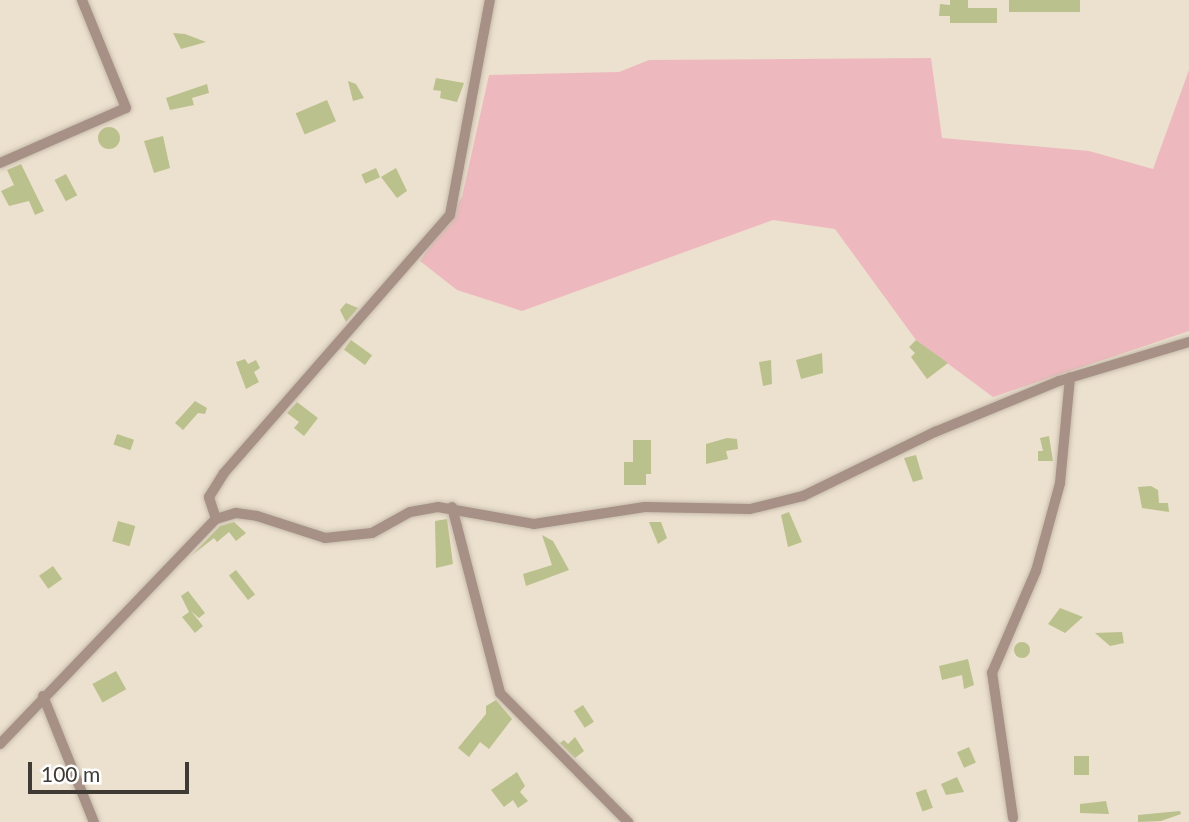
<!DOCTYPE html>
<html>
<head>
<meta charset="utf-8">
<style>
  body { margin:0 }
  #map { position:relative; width:1189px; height:822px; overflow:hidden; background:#ece0ce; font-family:Lato,sans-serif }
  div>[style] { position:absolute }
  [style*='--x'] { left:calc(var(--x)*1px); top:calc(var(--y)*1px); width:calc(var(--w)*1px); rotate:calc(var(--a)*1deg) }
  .green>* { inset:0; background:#eeb9be }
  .building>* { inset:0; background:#bbc18c; transform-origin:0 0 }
  .round { border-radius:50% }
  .roads { filter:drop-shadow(0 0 2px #c6bcac) drop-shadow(0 0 2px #c6bcac) }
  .street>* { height:10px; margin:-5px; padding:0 5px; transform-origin:5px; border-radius:5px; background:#a79085 }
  span { translate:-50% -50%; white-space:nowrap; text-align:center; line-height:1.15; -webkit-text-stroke:7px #fff; paint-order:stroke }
  .scale { position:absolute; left:28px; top:762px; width:161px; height:32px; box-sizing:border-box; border:4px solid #3f3b34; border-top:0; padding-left:9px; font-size:21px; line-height:24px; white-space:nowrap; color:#3f3b34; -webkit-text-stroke:5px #fff; paint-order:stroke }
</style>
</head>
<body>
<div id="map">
  <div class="green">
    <i style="clip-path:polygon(931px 58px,942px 138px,1089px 151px,1153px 169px,1189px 70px,1189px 331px,993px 397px,916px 340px,835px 229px,773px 220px,522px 311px,457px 290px,420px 261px,462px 197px,489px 75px,619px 72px,649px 60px)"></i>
  </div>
  <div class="building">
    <i style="clip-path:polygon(950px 0,968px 0,968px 8px,997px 8px,997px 23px,950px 23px,950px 16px,939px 16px,940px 4px,950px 5px)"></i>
    <i style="left:1009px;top:0;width:71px;height:12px"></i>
    <i style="clip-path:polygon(173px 33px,185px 34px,206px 42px,181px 49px)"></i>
    <i style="clip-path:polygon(436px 78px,464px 83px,457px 102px,440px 98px,441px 91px,433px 90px)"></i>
    <i style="clip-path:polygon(348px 81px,356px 84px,364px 98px,353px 101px)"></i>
    <i style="clip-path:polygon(207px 84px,209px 93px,192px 98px,194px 105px,170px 110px,166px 98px)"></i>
    <i style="left:327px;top:100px;width:23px;height:34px;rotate:67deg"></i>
    <i class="round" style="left:98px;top:127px;width:22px;height:22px"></i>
    <i style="clip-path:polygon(163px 136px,170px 168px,154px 173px,144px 141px)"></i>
    <i style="clip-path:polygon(21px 164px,44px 211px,35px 215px,29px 201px,9px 206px,1px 191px,14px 185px,7px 170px)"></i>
    <i style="left:376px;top:168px;width:10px;height:16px;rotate:66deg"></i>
    <i style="clip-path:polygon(396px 168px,407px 191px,397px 198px,381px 177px)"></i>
    <i style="left:66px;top:174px;width:24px;height:13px;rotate:62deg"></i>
    <i style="clip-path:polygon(346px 303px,358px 308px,346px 322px,340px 310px)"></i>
    <i style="left:351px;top:340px;width:26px;height:12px;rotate:36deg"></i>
    <i style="clip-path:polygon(916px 340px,948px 363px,927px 379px,911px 357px,915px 353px,909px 347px)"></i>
    <i style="clip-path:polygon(822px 353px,823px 373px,801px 379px,796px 360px)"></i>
    <i style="clip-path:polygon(245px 359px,248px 364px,256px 360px,260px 368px,254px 372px,259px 382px,246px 389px,236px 362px)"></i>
    <i style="clip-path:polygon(771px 360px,772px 384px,763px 386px,759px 362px)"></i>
    <i style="clip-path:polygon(195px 401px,207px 408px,205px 414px,198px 413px,183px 430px,175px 423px)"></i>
    <i style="clip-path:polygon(297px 402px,318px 418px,304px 436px,294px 428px,299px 422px,287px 413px)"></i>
    <i style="left:117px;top:434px;width:18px;height:11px;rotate:19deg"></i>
    <i style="clip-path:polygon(1049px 436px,1053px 461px,1038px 461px,1038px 451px,1043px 451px,1040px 438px)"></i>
    <i style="clip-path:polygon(727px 438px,737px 439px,738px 449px,726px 451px,728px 459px,706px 464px,706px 444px)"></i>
    <i style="clip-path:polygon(633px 440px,651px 440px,651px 474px,646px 474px,646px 485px,624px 485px,624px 462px,633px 462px)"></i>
    <i style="clip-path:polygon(916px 455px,923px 479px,913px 482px,904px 458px)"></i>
    <i style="clip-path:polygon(1151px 486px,1158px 490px,1159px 503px,1168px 503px,1169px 512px,1142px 508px,1138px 487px)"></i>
    <i style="clip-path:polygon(789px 512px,802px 542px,788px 547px,781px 515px)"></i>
    <i style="clip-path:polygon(447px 519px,453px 564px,436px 568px,435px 521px)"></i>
    <i style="left:118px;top:521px;width:18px;height:21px;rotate:16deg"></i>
    <i style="clip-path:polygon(234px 522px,246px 533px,236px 541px,229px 532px,217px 542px,214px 538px,192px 555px,220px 526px)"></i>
    <i style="clip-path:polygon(649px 522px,661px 522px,667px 538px,658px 544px)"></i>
    <i style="clip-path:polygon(542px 535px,553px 541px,569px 570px,526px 586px,523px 574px,552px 565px)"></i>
    <i style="left:53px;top:566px;width:16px;height:17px;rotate:55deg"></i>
    <i style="left:236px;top:570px;width:31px;height:9px;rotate:52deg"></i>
    <i style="clip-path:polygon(188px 591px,205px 613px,199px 618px,191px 611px,203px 626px,195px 633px,182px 617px,189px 612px,181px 596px)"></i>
    <i style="clip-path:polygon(1060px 608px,1083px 617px,1065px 633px,1048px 624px)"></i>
    <i style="clip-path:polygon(1122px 632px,1124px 643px,1110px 646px,1095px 633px)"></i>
    <i class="round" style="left:1014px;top:642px;width:16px;height:16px"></i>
    <i style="clip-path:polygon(968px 659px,974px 685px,964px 689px,962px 675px,942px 680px,939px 666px)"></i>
    <i style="left:116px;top:671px;width:21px;height:27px;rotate:61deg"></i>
    <i style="clip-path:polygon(496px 700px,512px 719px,489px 749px,480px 742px,469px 757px,458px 748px,486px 714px,486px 706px)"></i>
    <i style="left:583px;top:705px;width:20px;height:11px;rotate:57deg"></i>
    <i style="clip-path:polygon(575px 737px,584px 751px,575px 758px,560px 743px,564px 740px,568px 744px)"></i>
    <i style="left:969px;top:747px;width:17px;height:13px;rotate:66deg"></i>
    <i style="left:1074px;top:756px;width:15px;height:19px"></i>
    <i style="clip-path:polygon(517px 772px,525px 786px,520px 792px,528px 801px,518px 808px,513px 800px,504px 807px,491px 790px)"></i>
    <i style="clip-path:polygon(957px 777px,964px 792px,946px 795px,941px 784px)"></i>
    <i style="left:926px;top:789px;width:20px;height:11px;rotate:70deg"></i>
    <i style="clip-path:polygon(1106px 801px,1109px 814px,1080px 813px,1080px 804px)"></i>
    <i style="clip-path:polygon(1180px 811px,1181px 814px,1161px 821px,1138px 822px,1138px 815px)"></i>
  </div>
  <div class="roads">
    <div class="street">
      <i style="--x:0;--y:163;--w:137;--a:-23.6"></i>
      <i style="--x:126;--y:108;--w:117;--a:-112.2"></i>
      <i style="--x:452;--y:507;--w:192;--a:75.5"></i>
      <i style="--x:500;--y:693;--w:182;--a:45.2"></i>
      <i style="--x:216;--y:519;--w:23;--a:-108"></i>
      <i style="--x:209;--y:497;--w:28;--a:-58"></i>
      <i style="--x:224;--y:473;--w:343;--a:-48.8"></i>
      <i style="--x:450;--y:215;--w:219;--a:-79.5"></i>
      <i style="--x:43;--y:696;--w:136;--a:68"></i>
      <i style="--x:0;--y:744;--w:312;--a:-46.2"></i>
      <i style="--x:216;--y:519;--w:21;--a:-17"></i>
      <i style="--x:236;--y:513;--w:21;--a:8"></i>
      <i style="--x:257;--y:516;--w:71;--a:17.9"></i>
      <i style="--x:325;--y:538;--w:47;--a:-6.1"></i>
      <i style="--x:372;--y:533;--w:43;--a:-28.9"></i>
      <i style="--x:410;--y:512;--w:28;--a:-10"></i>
      <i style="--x:438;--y:507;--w:97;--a:10"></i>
      <i style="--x:534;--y:524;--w:112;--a:-8.7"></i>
      <i style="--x:645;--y:507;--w:105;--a:1.1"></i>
      <i style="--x:750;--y:509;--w:55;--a:-13.8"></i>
      <i style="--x:803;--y:496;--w:147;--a:-25.9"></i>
      <i style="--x:935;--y:432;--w:134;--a:-22.4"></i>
      <i style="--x:1059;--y:381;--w:136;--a:-16.7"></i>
      <i style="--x:1013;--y:818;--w:147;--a:-98.2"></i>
      <i style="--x:992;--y:673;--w:111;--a:-66.7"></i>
      <i style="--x:1036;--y:571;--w:91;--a:-74.7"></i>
      <i style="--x:1060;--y:483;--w:106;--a:-84.6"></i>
    </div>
  </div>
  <div class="scale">100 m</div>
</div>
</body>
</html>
